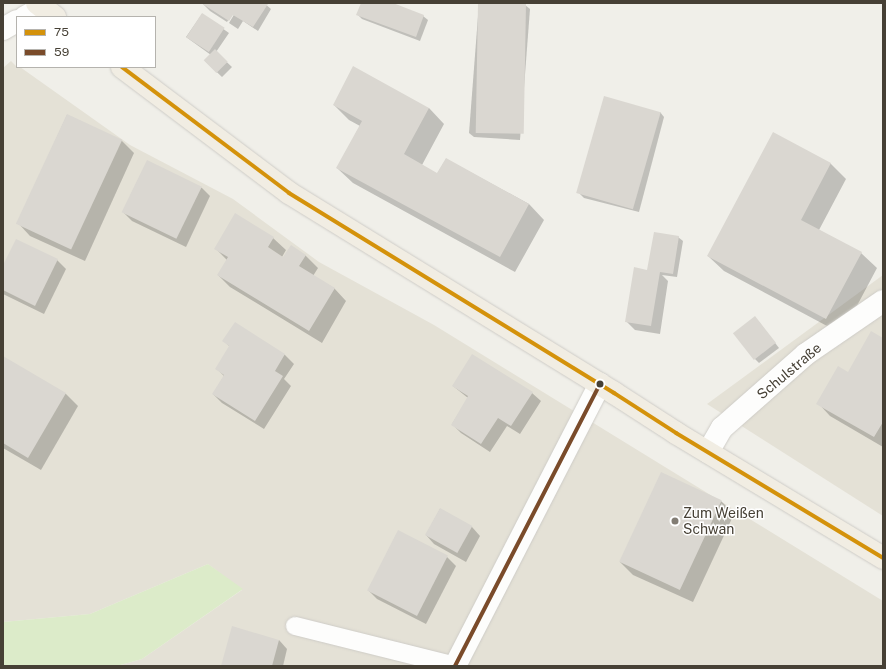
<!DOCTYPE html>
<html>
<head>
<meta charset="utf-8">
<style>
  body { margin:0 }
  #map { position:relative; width:886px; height:669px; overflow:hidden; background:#f0efe9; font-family:"Public Sans",sans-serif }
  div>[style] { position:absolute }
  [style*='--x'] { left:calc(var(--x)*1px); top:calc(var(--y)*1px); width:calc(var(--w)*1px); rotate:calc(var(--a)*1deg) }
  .residential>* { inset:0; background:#e4e1d6 }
  .green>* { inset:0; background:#dcebc9 }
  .shadow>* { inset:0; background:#0003 }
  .building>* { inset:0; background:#dad7d1; transform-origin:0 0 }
  .roads { filter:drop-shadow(0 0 1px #ceccc7) drop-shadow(0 0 1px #ceccc7) }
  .lane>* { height:18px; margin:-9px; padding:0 9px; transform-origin:9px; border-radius:9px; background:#fdfdfc }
  .street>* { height:22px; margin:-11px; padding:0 11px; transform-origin:11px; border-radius:11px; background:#fdfdfc }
  .primary>* { height:22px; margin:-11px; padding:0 11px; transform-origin:11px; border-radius:11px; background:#f1ede3 }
  .bus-1>* { height:4px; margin:-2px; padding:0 2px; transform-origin:2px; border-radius:2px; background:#d4920b }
  .bus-2>* { height:4px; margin:-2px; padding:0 2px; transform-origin:2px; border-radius:2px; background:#7a4b2a }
  .dots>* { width:11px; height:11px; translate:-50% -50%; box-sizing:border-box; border:2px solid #fff; border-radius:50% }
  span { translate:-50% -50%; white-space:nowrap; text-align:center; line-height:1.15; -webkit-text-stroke:3px #fff; paint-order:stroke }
  .street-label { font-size:14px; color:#464035 }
  .poi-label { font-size:14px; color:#464035 }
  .left { translate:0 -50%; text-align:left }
  .frame { position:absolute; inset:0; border:4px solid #464035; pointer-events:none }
  .legend { position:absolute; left:16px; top:16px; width:140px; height:52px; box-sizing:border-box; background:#fff; border:1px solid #b5b3ae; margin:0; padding:5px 7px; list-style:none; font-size:12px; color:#464035 }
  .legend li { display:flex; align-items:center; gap:8px; height:20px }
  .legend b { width:20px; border:1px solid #b5b3ae }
</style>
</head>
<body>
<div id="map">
  <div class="residential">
    <i style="clip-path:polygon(11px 61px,17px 67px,20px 67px,130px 145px,233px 199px,319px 262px,434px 325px,883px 601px,883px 666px,117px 666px,142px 659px,242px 590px,208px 564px,90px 614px,3px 622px,3px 68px)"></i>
    <i style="clip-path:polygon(883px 275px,883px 516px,707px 404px)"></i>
  </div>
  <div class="green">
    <i style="clip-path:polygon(208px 564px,243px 589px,142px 659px,117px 666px,3px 666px,3px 622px,90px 614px)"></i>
  </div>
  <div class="shadow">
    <i style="clip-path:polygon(202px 3px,239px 3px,227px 22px,210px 11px)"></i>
    <i style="clip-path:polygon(241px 3px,264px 3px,271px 9px,258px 31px,243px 21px,238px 29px,229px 23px)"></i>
    <i style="clip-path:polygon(362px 3px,390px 3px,423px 16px,428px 20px,420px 41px,362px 19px,358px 15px)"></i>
    <i style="clip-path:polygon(479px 3px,525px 5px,530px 9px,520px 140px,474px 137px,469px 133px)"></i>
    <i style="clip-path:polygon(202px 14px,229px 33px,216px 52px,232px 67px,222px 77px,205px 61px,211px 55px,186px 37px)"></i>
    <i style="clip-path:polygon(334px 105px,429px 108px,444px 124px,422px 165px,437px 174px,446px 159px,529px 204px,544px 220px,515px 272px,353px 183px,337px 168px,360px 126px,349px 120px)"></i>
    <i style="clip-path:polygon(660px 112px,664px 117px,639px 212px,584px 198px,579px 193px)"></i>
    <i style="clip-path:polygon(67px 115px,122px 141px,134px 153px,85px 261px,30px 236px,18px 223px)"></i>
    <i style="clip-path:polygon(147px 162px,202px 188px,210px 196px,186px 247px,132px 221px,123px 212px)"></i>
    <i style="clip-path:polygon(830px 163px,846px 179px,819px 230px,861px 253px,877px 268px,842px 334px,724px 271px,708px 256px)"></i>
    <i style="clip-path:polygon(678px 237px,683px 241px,677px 277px,662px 275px,668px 281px,660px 334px,635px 330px,626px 321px,648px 271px)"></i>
    <i style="clip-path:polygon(273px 238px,286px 250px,282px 257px,284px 258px,305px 255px,318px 268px,313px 276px,334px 288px,346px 301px,322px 343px,230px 287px,218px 275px,227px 260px,215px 248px)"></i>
    <i style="clip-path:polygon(57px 260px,66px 269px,44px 314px,3px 294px,3px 268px)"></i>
    <i style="clip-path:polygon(759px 322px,779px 348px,759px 363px,755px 359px)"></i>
    <i style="clip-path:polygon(235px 324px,285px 355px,294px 364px,284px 379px,291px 386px,264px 429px,222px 403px,213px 394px,224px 376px,217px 369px,230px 347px,224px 341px)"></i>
    <i style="clip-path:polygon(883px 339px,883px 447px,830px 416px,818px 403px)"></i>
    <i style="clip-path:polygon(3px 357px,66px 394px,78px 406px,41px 470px,3px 448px)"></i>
    <i style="clip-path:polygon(453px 386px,532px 393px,541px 401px,520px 434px,507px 426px,490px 452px,461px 433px,452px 424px,468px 398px)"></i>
    <i style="clip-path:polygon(721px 501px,734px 514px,693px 602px,633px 575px,620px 562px)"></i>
    <i style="clip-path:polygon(440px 509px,472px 527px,480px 536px,466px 562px,434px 544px,426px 535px)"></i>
    <i style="clip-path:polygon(447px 557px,456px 566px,426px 624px,377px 599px,368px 590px)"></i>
    <i style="clip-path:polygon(279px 640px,287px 649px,283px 666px,222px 666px)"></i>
  </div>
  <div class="building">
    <i style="clip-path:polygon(201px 3px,266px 3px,268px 4px,253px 27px,233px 15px,229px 21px)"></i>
    <i style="clip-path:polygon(361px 3px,393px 3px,424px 15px,416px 37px,356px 15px)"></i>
    <i style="left:478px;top:3px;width:48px;height:130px;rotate:1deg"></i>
    <i style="left:202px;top:13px;width:27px;height:29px;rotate:33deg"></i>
    <i style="left:215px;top:49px;width:18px;height:16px;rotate:45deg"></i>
    <i style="clip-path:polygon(353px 66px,429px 108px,404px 154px,437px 173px,446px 158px,529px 204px,500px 257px,336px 168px,362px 121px,333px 105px)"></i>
    <i style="left:604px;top:96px;width:59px;height:101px;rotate:16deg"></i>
    <i style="left:67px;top:114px;width:61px;height:121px;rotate:25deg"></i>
    <i style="clip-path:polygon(773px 132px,831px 163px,801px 220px,862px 252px,826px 319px,707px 256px)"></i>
    <i style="left:147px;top:160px;width:61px;height:58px;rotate:26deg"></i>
    <i style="clip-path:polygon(235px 213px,274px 237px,268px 247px,283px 257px,291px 245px,306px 255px,299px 266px,335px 288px,309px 331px,217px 275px,228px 257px,214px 249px)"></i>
    <i style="clip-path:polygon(654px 232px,679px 236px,673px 274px,660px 272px,651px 326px,625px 322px,634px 267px,647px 270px)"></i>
    <i style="clip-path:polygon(16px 239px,58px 259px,35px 306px,3px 290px,3px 265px)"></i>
    <i style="left:755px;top:316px;width:34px;height:28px;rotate:52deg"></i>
    <i style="clip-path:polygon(235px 322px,285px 354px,275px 371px,283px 376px,255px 421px,212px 394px,224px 375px,215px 369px,229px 346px,222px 341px)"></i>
    <i style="clip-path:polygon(871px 331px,883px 338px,883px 422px,874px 437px,816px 404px,838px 366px,848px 372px)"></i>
    <i style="clip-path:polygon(472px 354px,533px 392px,511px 426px,498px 418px,481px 444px,451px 425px,468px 396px,452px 386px)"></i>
    <i style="clip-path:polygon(3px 356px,66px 393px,28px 458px,3px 443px)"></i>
    <i style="left:661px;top:472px;width:67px;height:99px;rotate:25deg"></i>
    <i style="left:440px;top:508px;width:37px;height:31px;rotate:29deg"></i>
    <i style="left:398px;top:530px;width:56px;height:68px;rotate:27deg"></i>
    <i style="clip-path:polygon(232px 626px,279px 640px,272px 666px,221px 666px)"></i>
  </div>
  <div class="roads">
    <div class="lane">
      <i style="--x:295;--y:626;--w:165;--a:14"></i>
    </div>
    <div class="street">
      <i style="--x:25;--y:17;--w:21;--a:-29"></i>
      <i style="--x:3;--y:29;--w:16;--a:-30"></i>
      <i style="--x:708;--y:452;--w:28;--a:-60"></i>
      <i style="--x:722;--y:428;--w:112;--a:-41.4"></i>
      <i style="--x:806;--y:354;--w:93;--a:-34.5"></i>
      <i style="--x:455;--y:666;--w:317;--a:-62.8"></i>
    </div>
    <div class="primary">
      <i style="--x:37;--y:3;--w:23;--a:38"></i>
      <i style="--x:122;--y:67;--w:209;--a:37"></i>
      <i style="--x:289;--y:193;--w:382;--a:31.6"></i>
      <i style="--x:614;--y:393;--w:74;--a:32.8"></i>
      <i style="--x:676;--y:433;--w:242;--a:31.1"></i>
    </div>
  </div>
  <div class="bus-1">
    <i style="--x:122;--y:67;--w:209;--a:37"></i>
    <i style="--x:289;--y:193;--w:382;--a:31.6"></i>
    <i style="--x:614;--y:393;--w:74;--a:32.8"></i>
    <i style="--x:676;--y:433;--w:242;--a:31.1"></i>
  </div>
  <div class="bus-2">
    <i style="--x:455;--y:666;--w:317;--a:-62.8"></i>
  </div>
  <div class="dots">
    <i style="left:600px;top:384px;background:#464035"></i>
    <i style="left:675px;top:521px;background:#827d74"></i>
  </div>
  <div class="street-label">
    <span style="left:789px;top:371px;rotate:-40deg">Schulstraße</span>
  </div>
  <div class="poi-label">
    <span class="left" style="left:683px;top:521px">Zum Weißen<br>Schwan</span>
  </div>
  <div class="frame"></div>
  <ul class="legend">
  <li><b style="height:5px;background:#d4920b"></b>75</li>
  <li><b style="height:5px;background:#7a4b2a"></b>59</li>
  </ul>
</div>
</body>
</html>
